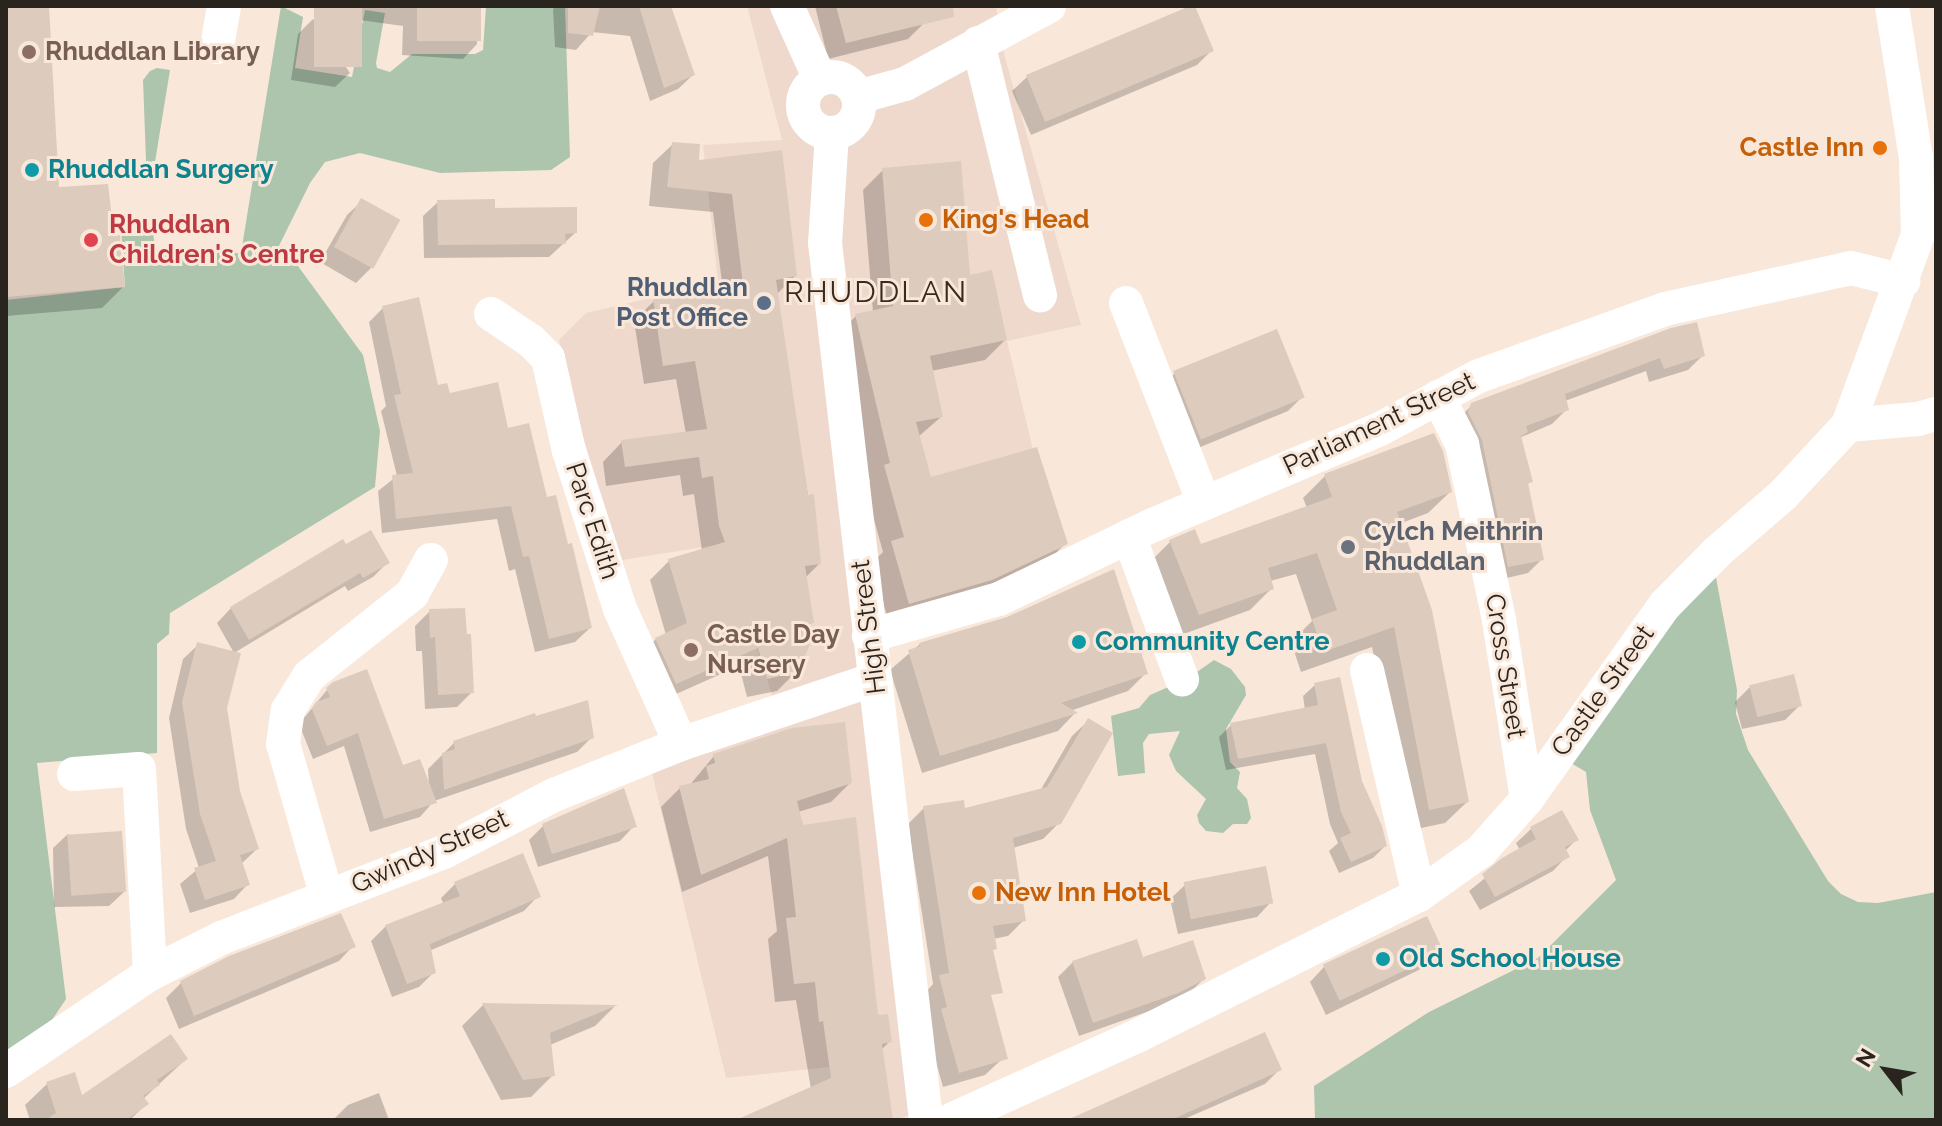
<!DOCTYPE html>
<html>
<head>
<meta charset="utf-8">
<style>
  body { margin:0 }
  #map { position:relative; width:1942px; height:1126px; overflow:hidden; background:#f9e8da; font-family:Raleway,sans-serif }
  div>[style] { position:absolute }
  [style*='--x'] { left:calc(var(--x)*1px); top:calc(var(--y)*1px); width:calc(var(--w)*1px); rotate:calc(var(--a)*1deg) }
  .commercial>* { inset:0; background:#efd9cc }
  .green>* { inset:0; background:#adc5ad }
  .shadow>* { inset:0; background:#0003 }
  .building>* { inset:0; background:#ddccbe; transform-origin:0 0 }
  .minor>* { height:34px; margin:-17px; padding:0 17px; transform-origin:17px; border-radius:17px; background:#fff }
  .minor>.ring { margin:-17px; padding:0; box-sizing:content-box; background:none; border:34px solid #fff; border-radius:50% }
  .dots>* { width:22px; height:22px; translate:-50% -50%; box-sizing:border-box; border:4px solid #f9e8da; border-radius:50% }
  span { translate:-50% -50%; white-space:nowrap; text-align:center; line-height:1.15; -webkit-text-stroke:6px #f9e8da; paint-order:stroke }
  .education-label { font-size:26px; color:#785e54; font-weight:700 }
  .left { translate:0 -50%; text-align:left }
  .food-label { font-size:26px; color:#c56008; font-weight:700 }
  .right { translate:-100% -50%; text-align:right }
  .culture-label { font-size:26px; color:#0d838f; font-weight:700 }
  .health-label { font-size:26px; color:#be3a42; font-weight:700 }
  .service-label { font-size:26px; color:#4e5e75; font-weight:700 }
  .street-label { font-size:26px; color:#2a241f }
  .worship-label { font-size:26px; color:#5b616d; font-weight:700 }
  .quarter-label { font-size:30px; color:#372a1f; letter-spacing:2px }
  .frame { position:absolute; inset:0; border:8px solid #2a241f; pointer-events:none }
  .north { position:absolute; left:1846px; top:1030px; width:80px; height:80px; -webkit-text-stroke:6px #f9e8da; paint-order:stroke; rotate:301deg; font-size:22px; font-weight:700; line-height:32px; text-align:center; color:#2a241f }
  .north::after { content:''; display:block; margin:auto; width:28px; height:36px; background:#2a241f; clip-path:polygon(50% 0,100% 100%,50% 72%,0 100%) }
</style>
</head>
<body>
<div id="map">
  <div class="commercial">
    <i style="clip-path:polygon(747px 6px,996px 6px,1004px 54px,1081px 325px,1007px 341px,1060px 563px,869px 637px,911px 1115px,894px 1120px,840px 1120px,829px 1067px,726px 1078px,650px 765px,782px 726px,723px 544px,622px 560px,582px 434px,559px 340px,586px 313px,718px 282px,703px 145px,782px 140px)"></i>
  </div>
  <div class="green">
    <i style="clip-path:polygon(281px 6px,303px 17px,295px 68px,352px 77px,365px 10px,385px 13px,376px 63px,377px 68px,390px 72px,412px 54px,475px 54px,483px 50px,486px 6px,565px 6px,570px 157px,551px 170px,440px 173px,360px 153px,325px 162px,310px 183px,272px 260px,298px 266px,363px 355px,380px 431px,375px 487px,170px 613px,169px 634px,157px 644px,157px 753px,37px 763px,66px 999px,52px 1020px,6px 1056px,6px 300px,125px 287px,121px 228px,152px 220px,155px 250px,241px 253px)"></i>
    <i style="clip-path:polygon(157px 68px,170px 70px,155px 162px,146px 161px,143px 80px,150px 71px)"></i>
    <i style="clip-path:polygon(1714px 567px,1737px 690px,1736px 714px,1748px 750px,1828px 881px,1841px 894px,1858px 902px,1878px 903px,1936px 892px,1936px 1120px,1315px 1120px,1314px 1086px,1429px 1012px,1538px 958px,1616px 880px,1590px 810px,1586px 772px,1566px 760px)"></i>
    <i style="clip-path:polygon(1214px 660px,1231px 669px,1245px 687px,1246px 695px,1226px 729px,1230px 762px,1240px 772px,1237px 788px,1247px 799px,1251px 818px,1247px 824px,1233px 824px,1223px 833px,1206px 831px,1199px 823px,1197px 815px,1206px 799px,1176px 771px,1169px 755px,1180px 731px,1149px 734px,1143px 743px,1145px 773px,1118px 776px,1111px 716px,1139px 708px,1150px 695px,1187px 679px)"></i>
  </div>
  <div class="shadow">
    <i style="clip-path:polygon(6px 6px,47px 6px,57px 189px,113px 237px,123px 287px,102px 308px,6px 316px)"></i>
    <i style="clip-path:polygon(340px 6px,479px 6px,477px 44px,463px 59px,402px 55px,403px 26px,338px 17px)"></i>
    <i style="clip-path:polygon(556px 6px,668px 6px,693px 75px,678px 89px,650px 101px,630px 36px,592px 32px,576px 50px,555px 47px,553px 9px)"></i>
    <i style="clip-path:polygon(815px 6px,921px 6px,926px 21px,908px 39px,828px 59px)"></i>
    <i style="clip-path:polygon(1193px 7px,1212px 50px,1197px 65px,1031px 135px,1012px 91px,1027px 77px)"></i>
    <i style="clip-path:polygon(313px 19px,350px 73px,335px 87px,291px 80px,298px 34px)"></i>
    <i style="clip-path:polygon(673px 144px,696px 163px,780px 152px,795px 276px,776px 295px,819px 564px,805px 578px,812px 622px,808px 626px,797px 671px,777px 691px,747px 697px,739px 666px,656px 703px,637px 659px,656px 639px,666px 635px,650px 580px,669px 561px,702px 551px,694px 494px,683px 496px,680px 475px,606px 486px,603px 462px,622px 442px,686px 434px,676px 379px,644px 384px,634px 321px,654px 301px,723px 290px,713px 212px,649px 206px,653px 163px)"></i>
    <i style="clip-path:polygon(883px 170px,968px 278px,1005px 340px,985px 360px,931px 371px,941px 417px,918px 437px,930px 479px,1066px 543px,1046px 563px,889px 623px,872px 563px,883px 552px,865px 487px,870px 482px,836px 336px,856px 316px,873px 312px,863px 190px)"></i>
    <i style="clip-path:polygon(362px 201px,371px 268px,356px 283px,320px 262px,347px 215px)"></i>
    <i style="clip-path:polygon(438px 202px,493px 210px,575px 233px,549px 257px,424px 258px,423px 216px)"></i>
    <i style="clip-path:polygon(383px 308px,437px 387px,507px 431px,546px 500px,590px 628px,575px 642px,535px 652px,515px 569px,509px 571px,497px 519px,382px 533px,378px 491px,397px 476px,381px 411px,386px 406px,369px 322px)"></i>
    <i style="clip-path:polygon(1671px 330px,1703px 355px,1688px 370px,1649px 382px,1646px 371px,1565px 401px,1567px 409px,1552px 424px,1519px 438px,1531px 481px,1527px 485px,1542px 559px,1528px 573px,1494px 581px,1457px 420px,1472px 405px)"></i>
    <i style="clip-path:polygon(1175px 373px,1302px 397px,1288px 411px,1186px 453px,1161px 388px)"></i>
    <i style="clip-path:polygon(1325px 476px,1450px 492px,1428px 513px,1399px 524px,1467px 802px,1445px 823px,1407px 831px,1372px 647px,1301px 672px,1291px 642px,1312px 621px,1296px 574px,1270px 581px,1272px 588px,1250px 610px,1178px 636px,1149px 563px,1170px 542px,1200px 547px,1307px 508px,1303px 498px)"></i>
    <i style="clip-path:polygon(345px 547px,387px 563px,373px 577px,348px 591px,345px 586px,234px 653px,217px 623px,231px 608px)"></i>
    <i style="clip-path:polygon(430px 611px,472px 692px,457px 707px,425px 709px,422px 651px,416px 651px,415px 626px)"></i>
    <i style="clip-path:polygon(920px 644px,1146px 673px,1128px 691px,1070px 711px,1075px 713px,1058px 731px,922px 773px,890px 670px)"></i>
    <i style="clip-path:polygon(198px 645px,225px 708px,238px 792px,257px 849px,241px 864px,248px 884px,234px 899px,190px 913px,180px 884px,199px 868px,186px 829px,169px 718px,183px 659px)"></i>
    <i style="clip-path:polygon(1315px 685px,1360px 781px,1385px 846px,1373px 858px,1339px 873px,1329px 851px,1338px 843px,1330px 824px,1315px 754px,1226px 770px,1219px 737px,1231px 725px,1305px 710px,1303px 696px)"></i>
    <i style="clip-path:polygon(1750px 687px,1800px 705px,1785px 720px,1742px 729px,1735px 702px)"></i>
    <i style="clip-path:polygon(327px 690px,401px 767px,429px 786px,428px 769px,454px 743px,592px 737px,577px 752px,434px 801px,420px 817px,370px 832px,344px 746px,313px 759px,299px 724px)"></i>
    <i style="clip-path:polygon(1088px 721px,1059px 823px,1043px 839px,1013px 848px,1024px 920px,1008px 936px,993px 939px,991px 952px,993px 993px,989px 997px,1001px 1060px,985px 1075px,943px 1087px,926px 1026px,925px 993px,933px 984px,908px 824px,924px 808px,963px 811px,1040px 791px,1072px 736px)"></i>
    <i style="clip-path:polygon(714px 756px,850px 783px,831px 802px,798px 812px,877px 1017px,890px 1041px,881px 1050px,891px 1120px,740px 1120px,811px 1089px,796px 1000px,775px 1002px,768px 939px,777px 931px,768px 856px,682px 892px,661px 807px,680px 788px,689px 786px)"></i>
    <i style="clip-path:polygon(1561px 813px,1576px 840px,1565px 851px,1567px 856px,1553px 871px,1480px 910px,1469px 891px,1520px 850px,1516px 843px,1531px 829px)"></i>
    <i style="clip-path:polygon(544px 825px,634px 826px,620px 841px,538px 867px,529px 840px)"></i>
    <i style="clip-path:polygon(68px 834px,124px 892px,109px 906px,54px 907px,53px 848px)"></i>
    <i style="clip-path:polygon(455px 884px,538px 896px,524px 911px,429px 951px,434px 972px,419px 987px,392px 997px,371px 941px,386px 926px,443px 903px,441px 898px)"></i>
    <i style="clip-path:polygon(1185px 885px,1271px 902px,1257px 917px,1178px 934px,1170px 899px)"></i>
    <i style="clip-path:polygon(353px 946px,339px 961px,179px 1029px,166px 998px,181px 983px,230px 958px)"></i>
    <i style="clip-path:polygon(1441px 951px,1427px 966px,1326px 1015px,1310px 982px,1324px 967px)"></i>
    <i style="clip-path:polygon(1142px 960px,1204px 979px,1189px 993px,1161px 1007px,1079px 1036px,1058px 977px,1073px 962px)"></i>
    <i style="clip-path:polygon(483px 1005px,614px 1007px,595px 1026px,550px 1045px,553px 1075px,531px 1097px,501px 1100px,462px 1026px)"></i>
    <i style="clip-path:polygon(186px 1059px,143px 1099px,146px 1104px,130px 1120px,30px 1120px,25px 1105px,47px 1084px,81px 1098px)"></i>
    <i style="clip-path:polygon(1280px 1069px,1265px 1084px,1182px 1120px,1068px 1120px)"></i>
    <i style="clip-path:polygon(379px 1093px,389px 1120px,333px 1120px,348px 1105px)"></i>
  </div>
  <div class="building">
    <i style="clip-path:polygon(6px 6px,49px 6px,59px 187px,108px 184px,114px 235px,120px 235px,125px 287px,6px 297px)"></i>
    <i style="left:314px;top:6px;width:48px;height:61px"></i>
    <i style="left:417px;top:6px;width:64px;height:35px"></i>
    <i style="clip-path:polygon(568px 6px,600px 6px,593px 36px,568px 33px)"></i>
    <i style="clip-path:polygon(639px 6px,671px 6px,695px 75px,664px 88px)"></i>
    <i style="clip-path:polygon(836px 6px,953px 6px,954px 17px,846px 43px)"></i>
    <i style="clip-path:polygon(1190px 6px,1195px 6px,1214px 51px,1045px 122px,1026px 75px)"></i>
    <i style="clip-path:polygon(672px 142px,700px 144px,699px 160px,782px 150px,797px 276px,776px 280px,808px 495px,814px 494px,821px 564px,805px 566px,814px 623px,809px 624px,812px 640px,798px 672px,767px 679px,758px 648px,676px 684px,655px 638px,687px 623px,668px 559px,725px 542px,719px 526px,713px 476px,702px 478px,699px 457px,625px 467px,621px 440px,707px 429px,695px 361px,663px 366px,653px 299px,743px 285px,732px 194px,667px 187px)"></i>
    <i style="clip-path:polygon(961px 161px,970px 275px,992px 270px,1007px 340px,930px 356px,943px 417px,916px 422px,931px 477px,1037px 447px,1068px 544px,992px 580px,909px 604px,891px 541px,904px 537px,884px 465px,890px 463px,855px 314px,893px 306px,882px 168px)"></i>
    <i style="left:361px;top:198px;width:45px;height:56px;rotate:29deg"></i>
    <i style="clip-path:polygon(495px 199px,495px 208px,577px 207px,577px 233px,565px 234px,566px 244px,438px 245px,437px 200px)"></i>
    <i style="clip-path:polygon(419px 297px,438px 385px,447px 383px,450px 393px,498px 382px,508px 428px,529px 423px,547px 497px,556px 495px,568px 544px,572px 543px,592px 628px,549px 639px,529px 556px,523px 557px,511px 506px,396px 519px,392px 475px,413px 473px,394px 395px,401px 394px,382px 306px)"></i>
    <i style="clip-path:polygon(1697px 322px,1705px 356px,1664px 369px,1660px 358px,1565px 394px,1569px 410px,1526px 426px,1528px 432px,1521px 436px,1533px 482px,1528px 483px,1544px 560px,1508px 567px,1482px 440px,1468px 412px,1471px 403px,1671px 328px)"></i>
    <i style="left:1277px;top:329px;width:74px;height:112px;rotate:68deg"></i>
    <i style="clip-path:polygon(1434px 433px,1443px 451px,1452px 492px,1397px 512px,1432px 610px,1469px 802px,1429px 810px,1394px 627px,1323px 652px,1312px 619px,1337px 610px,1317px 553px,1268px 568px,1274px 589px,1199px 615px,1169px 540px,1195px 529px,1201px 544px,1332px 497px,1324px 474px)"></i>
    <i style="clip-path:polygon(371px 530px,390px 563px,363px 578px,360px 573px,249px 640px,230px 607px,343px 539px,346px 544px)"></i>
    <i style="clip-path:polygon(1114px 569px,1148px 674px,1061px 703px,1078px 713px,940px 756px,908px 650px,920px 646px,919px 643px,1007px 617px)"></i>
    <i style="clip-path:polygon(465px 608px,467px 634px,471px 634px,474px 693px,438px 695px,435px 637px,430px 638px,429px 609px)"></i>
    <i style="clip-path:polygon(197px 642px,241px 653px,227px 708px,240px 791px,259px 849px,240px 855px,250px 885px,205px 900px,194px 868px,216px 861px,200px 814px,182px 702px)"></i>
    <i style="clip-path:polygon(367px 669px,403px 765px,420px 759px,437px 803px,384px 819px,358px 733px,327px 746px,312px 709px,316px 702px,330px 697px,326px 688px,333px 682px)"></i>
    <i style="left:1794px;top:674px;width:33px;height:46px;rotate:76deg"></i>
    <i style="clip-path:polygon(1340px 677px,1362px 781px,1382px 826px,1387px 846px,1351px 862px,1340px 838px,1351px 833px,1341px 812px,1326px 743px,1238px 759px,1230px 723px,1318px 705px,1314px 683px)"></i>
    <i style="clip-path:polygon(588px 700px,594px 738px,444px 790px,442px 753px,455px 749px,453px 741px,535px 713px,536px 716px)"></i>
    <i style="clip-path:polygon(1088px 718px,1113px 733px,1061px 824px,1013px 838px,1026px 921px,993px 926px,997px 949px,993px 950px,1003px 993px,991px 995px,1008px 1059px,959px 1073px,941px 1009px,947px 1007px,939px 975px,949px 973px,923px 806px,964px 800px,965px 808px,1047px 787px)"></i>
    <i style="clip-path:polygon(845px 722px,852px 783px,797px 801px,803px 825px,856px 817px,878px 1015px,888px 1014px,892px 1042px,882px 1044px,893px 1120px,736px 1120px,831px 1078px,823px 1021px,819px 1022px,815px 982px,794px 984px,786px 918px,796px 917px,787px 838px,701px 875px,679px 786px,709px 779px,706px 766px,715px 763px,713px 754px,792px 728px)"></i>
    <i style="clip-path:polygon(624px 788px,637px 827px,552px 854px,542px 824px)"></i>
    <i style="clip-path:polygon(1562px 810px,1579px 840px,1565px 847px,1570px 857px,1495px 897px,1482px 874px,1502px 858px,1536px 839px,1530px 827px)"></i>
    <i style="left:122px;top:831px;width:61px;height:55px;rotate:86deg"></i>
    <i style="clip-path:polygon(523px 853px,541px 897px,430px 944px,436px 973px,407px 984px,385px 925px,460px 896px,454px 882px)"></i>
    <i style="left:1266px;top:866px;width:38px;height:84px;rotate:79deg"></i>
    <i style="clip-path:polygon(341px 913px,356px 947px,194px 1016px,180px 981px,229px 956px)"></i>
    <i style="left:1427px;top:916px;width:40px;height:115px;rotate:65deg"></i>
    <i style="clip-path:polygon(1137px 939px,1143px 957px,1193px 940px,1206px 979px,1178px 993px,1093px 1023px,1072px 961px)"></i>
    <i style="clip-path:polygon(482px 1003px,618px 1005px,550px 1033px,555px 1076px,523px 1080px)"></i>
    <i style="clip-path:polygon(1265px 1032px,1282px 1070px,1171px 1120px,1067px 1120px)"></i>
    <i style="clip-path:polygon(171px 1034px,188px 1059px,157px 1080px,160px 1085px,143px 1096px,149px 1104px,126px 1120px,46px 1120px,56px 1113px,46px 1082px,75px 1072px,82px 1095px)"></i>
  </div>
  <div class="minor">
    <i style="--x:787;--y:6;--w:80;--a:65.7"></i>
    <i style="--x:978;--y:43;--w:260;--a:76.2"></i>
    <i style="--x:217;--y:47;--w:42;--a:-80.3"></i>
    <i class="ring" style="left:803px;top:77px;width:22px;height:22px"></i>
    <i style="--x:858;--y:97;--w:49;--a:-15.5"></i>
    <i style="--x:905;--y:84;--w:164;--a:-28.4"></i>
    <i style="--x:832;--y:133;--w:110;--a:93.6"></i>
    <i style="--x:825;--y:243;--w:883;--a:83.43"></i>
    <i style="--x:1126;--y:303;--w:215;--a:68.7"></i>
    <i style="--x:491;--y:314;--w:48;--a:34"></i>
    <i style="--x:531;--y:341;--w:24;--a:45"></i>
    <i style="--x:548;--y:358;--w:95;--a:77.3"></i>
    <i style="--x:569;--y:451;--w:166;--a:72.1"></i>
    <i style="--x:620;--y:609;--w:148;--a:65.7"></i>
    <i style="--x:1438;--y:397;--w:53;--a:62.9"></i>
    <i style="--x:1462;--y:444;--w:180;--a:78.1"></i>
    <i style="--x:1499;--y:620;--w:181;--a:81.1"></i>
    <i style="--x:1848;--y:425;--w:70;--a:-4.9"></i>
    <i style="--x:1918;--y:419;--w:19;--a:-16"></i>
    <i style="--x:1129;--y:536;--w:153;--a:69.7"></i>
    <i style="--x:869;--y:636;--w:135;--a:-15.9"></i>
    <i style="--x:999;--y:599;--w:171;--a:-25.7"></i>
    <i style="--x:1153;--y:525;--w:246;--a:-22.9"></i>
    <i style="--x:1380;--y:429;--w:112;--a:-28.2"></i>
    <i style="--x:1479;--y:376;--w:198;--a:-19.8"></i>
    <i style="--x:1665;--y:309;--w:190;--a:-12.4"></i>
    <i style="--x:1851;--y:268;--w:54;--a:14"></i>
    <i style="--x:1367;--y:670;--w:231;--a:77"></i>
    <i style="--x:74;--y:774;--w:65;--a:-4.4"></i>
    <i style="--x:139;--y:769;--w:205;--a:86.9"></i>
    <i style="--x:327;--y:897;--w:159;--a:-106"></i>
    <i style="--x:283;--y:744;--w:34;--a:-82"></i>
    <i style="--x:288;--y:710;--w:40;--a:-58"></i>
    <i style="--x:309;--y:676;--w:132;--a:-38.5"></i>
    <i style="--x:412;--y:594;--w:39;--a:-61"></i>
    <i style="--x:6;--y:1071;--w:174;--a:-34"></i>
    <i style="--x:150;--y:974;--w:80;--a:-26.9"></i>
    <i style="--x:221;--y:938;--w:239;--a:-21.1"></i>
    <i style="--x:444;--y:852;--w:124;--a:-27.4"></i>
    <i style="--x:554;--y:795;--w:137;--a:-21.9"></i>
    <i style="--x:681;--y:744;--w:205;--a:-18.5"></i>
    <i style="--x:951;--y:1120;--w:206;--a:-24.3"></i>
    <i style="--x:1139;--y:1035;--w:313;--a:-26.6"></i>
    <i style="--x:1419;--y:895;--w:76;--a:-35.4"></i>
    <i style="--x:1481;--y:851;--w:69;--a:-48.5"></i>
    <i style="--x:1527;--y:799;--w:238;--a:-54.6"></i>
    <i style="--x:1665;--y:605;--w:74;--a:-45.5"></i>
    <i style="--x:1717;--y:552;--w:87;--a:-40.8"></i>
    <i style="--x:1783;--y:495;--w:96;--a:-47.1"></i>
    <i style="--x:1848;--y:425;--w:202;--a:-69.8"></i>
    <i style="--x:1918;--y:235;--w:77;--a:-91.5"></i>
    <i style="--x:1916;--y:158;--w:154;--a:-99"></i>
  </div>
  <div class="dots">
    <i style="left:29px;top:52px;background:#8d6e63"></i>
    <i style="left:1880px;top:148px;background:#e8710a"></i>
    <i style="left:32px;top:170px;background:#0f9aa8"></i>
    <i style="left:926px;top:220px;background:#e8710a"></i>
    <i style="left:91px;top:240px;background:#e0444e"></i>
    <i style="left:764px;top:303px;background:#5c6f8a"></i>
    <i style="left:1348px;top:547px;background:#6b7280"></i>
    <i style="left:1079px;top:642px;background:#0f9aa8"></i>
    <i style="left:691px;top:650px;background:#8d6e63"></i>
    <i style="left:979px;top:893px;background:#e8710a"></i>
    <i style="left:1383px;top:959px;background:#0f9aa8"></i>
  </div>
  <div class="education-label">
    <span class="left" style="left:45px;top:52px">Rhuddlan Library</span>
    <span class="left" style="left:707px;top:650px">Castle Day<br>Nursery</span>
  </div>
  <div class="food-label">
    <span class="right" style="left:1864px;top:148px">Castle Inn</span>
    <span class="left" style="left:942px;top:220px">King's Head</span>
    <span class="left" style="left:995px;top:893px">New Inn Hotel</span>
  </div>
  <div class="culture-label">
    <span class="left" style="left:48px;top:170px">Rhuddlan Surgery</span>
    <span class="left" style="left:1095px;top:642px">Community Centre</span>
    <span class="left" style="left:1399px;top:959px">Old School House</span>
  </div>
  <div class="health-label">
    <span class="left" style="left:109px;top:240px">Rhuddlan<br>Children's Centre</span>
  </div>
  <div class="service-label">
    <span class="right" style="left:748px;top:303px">Rhuddlan<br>Post Office</span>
  </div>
  <div class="street-label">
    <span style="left:1379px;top:424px;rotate:-25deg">Parliament Street</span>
    <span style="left:592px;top:521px;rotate:72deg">Parc Edith</span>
    <span style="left:869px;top:627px;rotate:-97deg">High Street</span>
    <span style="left:1505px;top:666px;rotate:81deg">Cross Street</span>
    <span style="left:1603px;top:691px;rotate:-54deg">Castle Street</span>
    <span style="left:430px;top:852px;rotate:-24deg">Gwindy Street</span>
  </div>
  <div class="worship-label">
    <span class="left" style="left:1364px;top:547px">Cylch Meithrin<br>Rhuddlan</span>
  </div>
  <div class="quarter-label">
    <span style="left:876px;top:292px">RHUDDLAN</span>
  </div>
  <div class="frame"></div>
  <div class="north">N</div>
</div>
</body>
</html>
